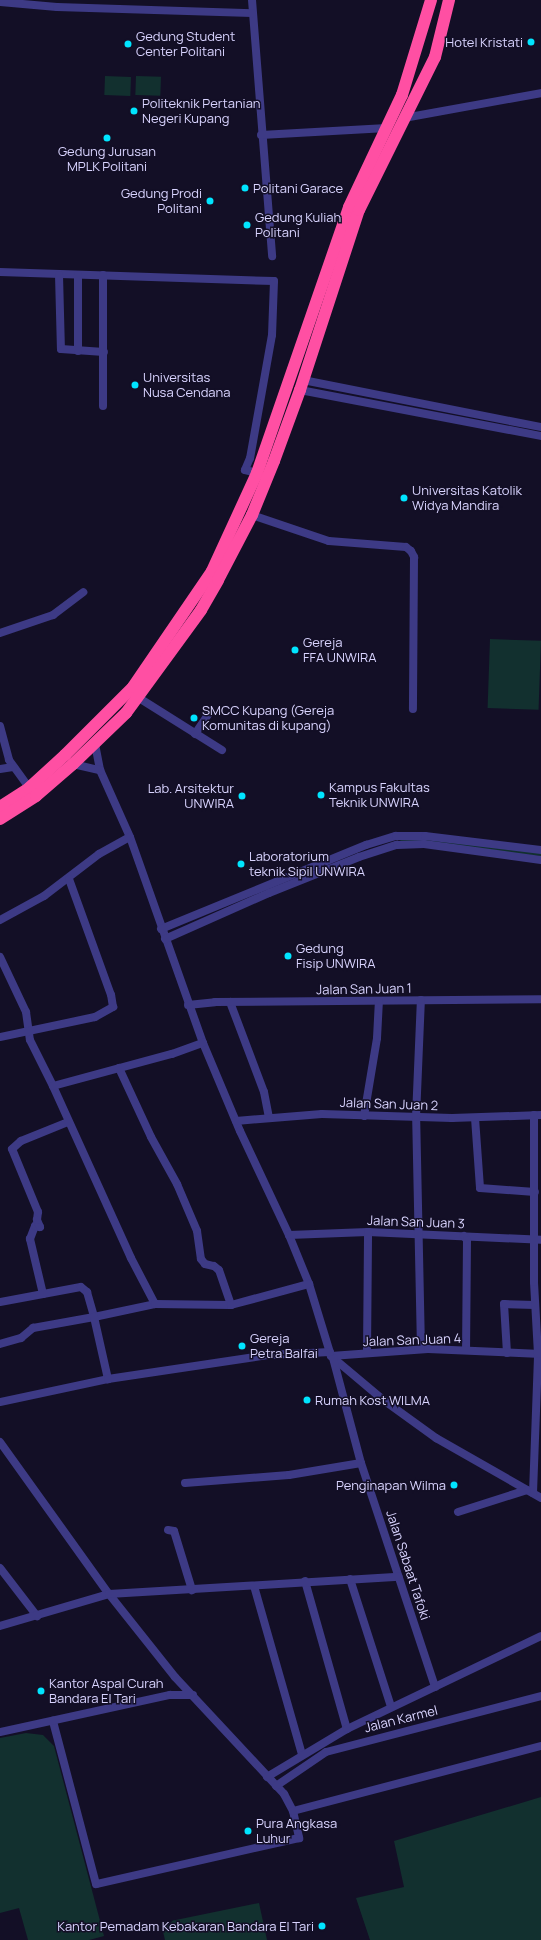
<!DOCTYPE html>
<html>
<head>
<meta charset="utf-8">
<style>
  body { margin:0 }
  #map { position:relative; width:541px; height:1940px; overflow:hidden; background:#130f26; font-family:Manrope,sans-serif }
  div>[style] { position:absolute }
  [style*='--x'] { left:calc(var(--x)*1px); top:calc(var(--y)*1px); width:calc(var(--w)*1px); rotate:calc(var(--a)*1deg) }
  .green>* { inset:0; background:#12302f; transform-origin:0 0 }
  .street>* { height:8px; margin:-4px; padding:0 4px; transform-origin:4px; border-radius:4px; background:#3d3a85 }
  .highway>* { height:12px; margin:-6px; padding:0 6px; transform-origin:6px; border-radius:6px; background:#ff4fa3 }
  .dots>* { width:11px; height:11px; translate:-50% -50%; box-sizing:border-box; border:2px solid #130f26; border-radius:50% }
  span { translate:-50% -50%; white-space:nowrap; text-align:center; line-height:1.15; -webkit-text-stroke:3px #130f26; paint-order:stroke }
  .poi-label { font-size:13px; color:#d9d4ff }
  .left { translate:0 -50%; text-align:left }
  .right { translate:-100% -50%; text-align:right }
  .street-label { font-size:13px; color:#d9d4ff }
</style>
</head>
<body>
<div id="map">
  <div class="green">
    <i style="left:105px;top:76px;width:26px;height:19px;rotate:2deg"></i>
    <i style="left:136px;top:76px;width:25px;height:19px;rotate:2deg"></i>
    <i style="left:490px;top:639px;width:51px;height:69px;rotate:2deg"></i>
    <i style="clip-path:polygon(399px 837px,541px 852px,541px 856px,401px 842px)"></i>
    <i style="clip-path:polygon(26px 1733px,43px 1735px,54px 1746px,104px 1936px,89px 1940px,28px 1940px,19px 1908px,0 1913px,0 1738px)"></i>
    <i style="clip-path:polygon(541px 1797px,541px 1940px,370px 1940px,356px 1898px,404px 1887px,394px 1841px)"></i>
    <i style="clip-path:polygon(259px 1903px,267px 1940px,165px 1940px,161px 1923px)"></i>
  </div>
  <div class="street">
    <i style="--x:252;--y:0;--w:257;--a:85.5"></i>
    <i style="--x:0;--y:2;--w:57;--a:5"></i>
    <i style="--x:57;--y:7;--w:195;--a:1.8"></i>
    <i style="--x:404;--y:118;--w:139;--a:-10.3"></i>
    <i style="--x:261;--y:135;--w:126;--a:-3.2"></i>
    <i style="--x:0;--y:272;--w:274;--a:1.9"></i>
    <i style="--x:274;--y:281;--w:54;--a:92.1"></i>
    <i style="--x:272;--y:335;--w:125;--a:100.1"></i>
    <i style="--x:250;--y:458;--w:13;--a:113"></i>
    <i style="--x:245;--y:470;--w:12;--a:14"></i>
    <i style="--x:59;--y:275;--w:74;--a:88.5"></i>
    <i style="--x:61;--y:349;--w:43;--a:4"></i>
    <i style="--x:78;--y:275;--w:76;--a:90"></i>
    <i style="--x:103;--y:275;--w:131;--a:90"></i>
    <i style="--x:303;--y:380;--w:243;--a:11.2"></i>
    <i style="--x:300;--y:390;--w:245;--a:10.8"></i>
    <i style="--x:252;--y:515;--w:81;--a:18.7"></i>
    <i style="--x:329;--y:541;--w:77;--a:4.5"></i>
    <i style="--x:406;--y:547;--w:6;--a:39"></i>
    <i style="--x:411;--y:551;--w:7;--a:63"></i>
    <i style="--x:414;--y:557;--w:152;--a:90.4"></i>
    <i style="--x:0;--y:633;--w:56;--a:-18.8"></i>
    <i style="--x:53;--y:615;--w:38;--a:-37"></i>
    <i style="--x:139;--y:698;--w:98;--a:32.1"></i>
    <i style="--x:0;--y:726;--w:35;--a:75"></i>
    <i style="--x:9;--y:760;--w:34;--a:54"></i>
    <i style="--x:195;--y:734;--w:25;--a:-56"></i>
    <i style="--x:95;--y:744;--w:26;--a:79"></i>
    <i style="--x:100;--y:770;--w:73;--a:65.9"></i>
    <i style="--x:130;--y:837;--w:219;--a:70.5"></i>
    <i style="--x:203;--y:1043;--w:95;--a:67.2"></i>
    <i style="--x:240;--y:1131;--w:115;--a:64.8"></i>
    <i style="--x:289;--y:1235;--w:53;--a:67.8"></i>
    <i style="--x:309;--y:1284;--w:75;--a:73"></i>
    <i style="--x:331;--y:1356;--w:67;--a:40.1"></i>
    <i style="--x:382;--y:1399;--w:67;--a:35.8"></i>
    <i style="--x:436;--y:1438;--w:121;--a:29.7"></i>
    <i style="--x:73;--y:764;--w:28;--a:13"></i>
    <i style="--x:0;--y:769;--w:13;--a:-9"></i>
    <i style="--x:0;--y:920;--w:50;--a:-28.6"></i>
    <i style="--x:44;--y:896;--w:69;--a:-37.4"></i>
    <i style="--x:99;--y:854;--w:35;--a:-29"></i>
    <i style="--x:161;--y:929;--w:222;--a:-22.3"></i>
    <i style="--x:366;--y:845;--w:31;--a:-17"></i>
    <i style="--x:396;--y:836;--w:29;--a:0"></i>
    <i style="--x:425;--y:836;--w:117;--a:6.9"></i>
    <i style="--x:165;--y:939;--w:114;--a:-23.9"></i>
    <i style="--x:269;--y:893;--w:97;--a:-21.8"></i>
    <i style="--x:359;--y:857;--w:40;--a:-18"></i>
    <i style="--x:397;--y:845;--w:27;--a:-2"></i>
    <i style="--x:424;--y:844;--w:118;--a:7.8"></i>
    <i style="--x:0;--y:957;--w:61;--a:64.7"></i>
    <i style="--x:26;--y:1012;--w:28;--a:82"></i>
    <i style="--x:30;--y:1040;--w:51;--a:63.4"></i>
    <i style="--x:230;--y:1002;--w:96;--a:69.3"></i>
    <i style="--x:264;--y:1092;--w:26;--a:79"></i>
    <i style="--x:188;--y:1005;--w:27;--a:-6"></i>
    <i style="--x:215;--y:1002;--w:326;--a:-0.5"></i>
    <i style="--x:0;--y:1037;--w:97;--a:-11.9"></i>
    <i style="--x:95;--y:1017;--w:21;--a:-29"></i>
    <i style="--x:113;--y:1007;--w:12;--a:-99"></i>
    <i style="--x:111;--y:995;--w:123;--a:-109.9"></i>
    <i style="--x:119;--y:1068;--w:76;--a:65.1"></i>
    <i style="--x:151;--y:1137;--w:54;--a:61"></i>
    <i style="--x:177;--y:1184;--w:51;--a:66.9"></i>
    <i style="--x:197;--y:1231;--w:28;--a:82"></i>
    <i style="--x:201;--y:1259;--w:6;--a:51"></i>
    <i style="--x:205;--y:1264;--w:9;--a:13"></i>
    <i style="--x:214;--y:1266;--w:6;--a:39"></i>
    <i style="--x:219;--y:1270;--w:37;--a:71"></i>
    <i style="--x:364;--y:1116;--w:79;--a:-80.5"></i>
    <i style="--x:377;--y:1038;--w:37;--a:-87"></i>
    <i style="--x:475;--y:1118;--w:70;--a:85.9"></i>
    <i style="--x:480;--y:1188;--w:55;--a:4.2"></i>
    <i style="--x:236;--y:1121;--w:86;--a:-4.7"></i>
    <i style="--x:322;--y:1114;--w:130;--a:1.8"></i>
    <i style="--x:452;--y:1118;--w:89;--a:-1.9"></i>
    <i style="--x:289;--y:1235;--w:79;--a:-2.2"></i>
    <i style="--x:368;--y:1232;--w:173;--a:2.6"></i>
    <i style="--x:464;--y:1236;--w:5;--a:53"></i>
    <i style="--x:467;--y:1240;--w:109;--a:90.5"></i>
    <i style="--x:43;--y:1294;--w:57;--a:-103.3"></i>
    <i style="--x:30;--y:1239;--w:14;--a:-69"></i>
    <i style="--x:35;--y:1226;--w:5;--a:11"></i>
    <i style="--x:40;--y:1227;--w:8;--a:-113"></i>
    <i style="--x:37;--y:1220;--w:8;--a:-83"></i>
    <i style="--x:38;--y:1212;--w:68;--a:-112.4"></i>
    <i style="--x:12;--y:1149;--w:12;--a:-42"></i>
    <i style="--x:21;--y:1141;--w:51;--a:-22"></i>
    <i style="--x:0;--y:1302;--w:82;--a:-10.5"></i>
    <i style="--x:81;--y:1287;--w:8;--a:40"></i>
    <i style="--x:87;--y:1292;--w:26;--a:74"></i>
    <i style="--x:94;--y:1317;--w:62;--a:-12"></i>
    <i style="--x:155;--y:1304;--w:52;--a:-117.6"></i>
    <i style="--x:131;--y:1258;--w:189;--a:-114.4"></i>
    <i style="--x:53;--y:1086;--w:123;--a:-15.1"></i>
    <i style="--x:172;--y:1054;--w:33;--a:-20"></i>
    <i style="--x:155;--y:1304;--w:76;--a:0.8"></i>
    <i style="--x:231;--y:1305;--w:81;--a:-15.1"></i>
    <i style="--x:0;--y:1344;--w:22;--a:-16"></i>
    <i style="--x:21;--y:1338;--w:16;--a:-40"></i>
    <i style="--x:33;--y:1328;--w:62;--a:-10.2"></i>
    <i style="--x:94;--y:1317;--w:64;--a:77.3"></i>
    <i style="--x:421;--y:1349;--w:232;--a:-91.2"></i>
    <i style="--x:416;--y:1117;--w:117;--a:-87.6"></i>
    <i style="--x:367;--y:1353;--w:121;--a:-89.5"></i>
    <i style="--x:507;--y:1353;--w:49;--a:-93.5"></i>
    <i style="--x:504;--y:1304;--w:31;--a:2"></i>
    <i style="--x:331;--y:1356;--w:97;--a:-4.1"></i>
    <i style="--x:428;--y:1349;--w:113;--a:2.5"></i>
    <i style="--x:333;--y:1358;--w:109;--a:75.1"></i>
    <i style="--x:361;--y:1463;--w:236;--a:71.7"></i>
    <i style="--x:0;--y:1402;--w:110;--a:-12"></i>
    <i style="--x:108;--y:1379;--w:163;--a:-8.5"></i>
    <i style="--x:269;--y:1355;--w:61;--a:-2.8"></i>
    <i style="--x:0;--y:1442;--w:187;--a:54.4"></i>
    <i style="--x:109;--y:1594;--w:106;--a:51.5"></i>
    <i style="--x:175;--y:1677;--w:160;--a:47"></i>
    <i style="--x:284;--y:1794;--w:19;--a:62"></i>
    <i style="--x:293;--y:1811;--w:28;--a:77"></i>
    <i style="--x:299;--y:1838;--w:208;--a:167.2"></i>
    <i style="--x:96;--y:1884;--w:169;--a:-104.8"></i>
    <i style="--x:185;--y:1483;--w:104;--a:-4.4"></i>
    <i style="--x:289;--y:1475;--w:73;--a:-9.5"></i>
    <i style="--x:533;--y:1493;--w:139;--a:-87.9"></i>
    <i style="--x:538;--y:1354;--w:72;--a:-93.2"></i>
    <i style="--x:534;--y:1282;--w:167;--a:-90"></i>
    <i style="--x:458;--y:1512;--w:72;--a:-17.7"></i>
    <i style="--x:168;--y:1530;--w:6;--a:9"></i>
    <i style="--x:174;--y:1531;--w:62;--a:73"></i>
    <i style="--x:0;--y:1568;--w:61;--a:52.4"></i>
    <i style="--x:350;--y:1579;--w:134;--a:72.2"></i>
    <i style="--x:305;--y:1581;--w:154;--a:74.2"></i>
    <i style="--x:254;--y:1586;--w:176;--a:74.1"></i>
    <i style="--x:0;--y:1626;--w:114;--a:-16.4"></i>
    <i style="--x:109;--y:1594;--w:290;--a:-3.4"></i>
    <i style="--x:0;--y:1732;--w:174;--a:-12.3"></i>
    <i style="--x:170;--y:1695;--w:23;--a:0"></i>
    <i style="--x:267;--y:1777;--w:93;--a:-31"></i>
    <i style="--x:347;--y:1729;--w:215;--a:-25.6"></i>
    <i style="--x:276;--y:1786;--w:60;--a:-34.2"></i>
    <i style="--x:326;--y:1752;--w:222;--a:-14.6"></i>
    <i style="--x:293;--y:1811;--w:256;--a:-14.7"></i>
  </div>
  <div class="highway">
    <i style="--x:0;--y:807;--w:35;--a:-33"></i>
    <i style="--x:29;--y:788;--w:49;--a:-42.5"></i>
    <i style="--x:65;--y:755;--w:96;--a:-45"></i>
    <i style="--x:133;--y:687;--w:140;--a:-55.7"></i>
    <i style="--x:212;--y:571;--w:108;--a:-65.3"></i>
    <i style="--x:257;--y:473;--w:281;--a:-70.9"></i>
    <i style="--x:349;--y:207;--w:124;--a:-64.7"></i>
    <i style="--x:402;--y:95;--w:99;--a:-73"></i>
    <i style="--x:0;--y:819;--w:43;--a:-32.6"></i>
    <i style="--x:36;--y:796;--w:49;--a:-40.9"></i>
    <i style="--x:73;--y:764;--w:74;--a:-43.9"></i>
    <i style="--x:126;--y:713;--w:127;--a:-53.9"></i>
    <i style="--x:201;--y:610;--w:34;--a:-60"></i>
    <i style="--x:218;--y:580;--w:73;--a:-62.4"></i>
    <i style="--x:252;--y:515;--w:58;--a:-67.8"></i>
    <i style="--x:274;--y:461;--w:76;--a:-69.9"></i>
    <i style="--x:300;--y:390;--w:189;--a:-71.9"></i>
    <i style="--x:359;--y:210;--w:171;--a:-63.6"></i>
    <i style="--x:435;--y:57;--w:59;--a:-76.2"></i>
  </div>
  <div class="dots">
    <i style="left:531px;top:42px;background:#00e5ff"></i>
    <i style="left:128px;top:44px;background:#00e5ff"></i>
    <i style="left:134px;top:111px;background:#00e5ff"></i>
    <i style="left:107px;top:138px;background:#00e5ff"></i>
    <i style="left:245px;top:188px;background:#00e5ff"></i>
    <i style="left:210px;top:201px;background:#00e5ff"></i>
    <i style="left:247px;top:225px;background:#00e5ff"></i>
    <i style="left:135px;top:385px;background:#00e5ff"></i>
    <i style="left:404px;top:498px;background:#00e5ff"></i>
    <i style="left:295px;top:650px;background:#00e5ff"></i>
    <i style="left:194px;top:718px;background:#00e5ff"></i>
    <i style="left:321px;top:795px;background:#00e5ff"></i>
    <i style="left:242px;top:796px;background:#00e5ff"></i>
    <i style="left:241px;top:864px;background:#00e5ff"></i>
    <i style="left:288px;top:956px;background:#00e5ff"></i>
    <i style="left:242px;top:1346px;background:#00e5ff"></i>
    <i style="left:307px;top:1400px;background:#00e5ff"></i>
    <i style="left:454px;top:1485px;background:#00e5ff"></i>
    <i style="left:41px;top:1691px;background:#00e5ff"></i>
    <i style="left:248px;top:1831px;background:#00e5ff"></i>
    <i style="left:322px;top:1926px;background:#00e5ff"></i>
  </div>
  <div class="poi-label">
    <span class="left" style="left:136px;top:44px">Gedung Student<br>Center Politani</span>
    <span class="right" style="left:523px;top:42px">Hotel Kristati</span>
    <span class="left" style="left:142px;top:111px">Politeknik Pertanian<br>Negeri Kupang</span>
    <span style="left:107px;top:159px">Gedung Jurusan<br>MPLK Politani</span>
    <span class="left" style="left:253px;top:188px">Politani Garace</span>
    <span class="right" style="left:202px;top:201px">Gedung Prodi<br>Politani</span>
    <span class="left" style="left:255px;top:225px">Gedung Kuliah<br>Politani</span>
    <span class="left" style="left:143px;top:385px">Universitas<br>Nusa Cendana</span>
    <span class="left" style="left:412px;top:498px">Universitas Katolik<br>Widya Mandira</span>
    <span class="left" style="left:303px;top:650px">Gereja<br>FFA UNWIRA</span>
    <span class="left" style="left:202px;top:718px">SMCC Kupang (Gereja<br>Komunitas di kupang)</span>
    <span class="left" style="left:329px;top:795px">Kampus Fakultas<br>Teknik UNWIRA</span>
    <span class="right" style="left:234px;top:796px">Lab. Arsitektur<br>UNWIRA</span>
    <span class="left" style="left:249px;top:864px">Laboratorium<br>teknik Sipil UNWIRA</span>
    <span class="left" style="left:296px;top:956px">Gedung<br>Fisip UNWIRA</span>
    <span class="left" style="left:250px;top:1346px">Gereja<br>Petra Balfai</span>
    <span class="left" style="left:315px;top:1400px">Rumah Kost WILMA</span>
    <span class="right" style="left:446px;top:1485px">Penginapan Wilma</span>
    <span class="left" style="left:49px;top:1691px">Kantor Aspal Curah<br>Bandara El Tari</span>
    <span class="left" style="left:256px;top:1831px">Pura Angkasa<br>Luhur</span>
    <span class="right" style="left:314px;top:1926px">Kantor Pemadam Kebakaran Bandara El Tari</span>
  </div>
  <div class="street-label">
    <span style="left:364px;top:989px;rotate:-1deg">Jalan San Juan 1</span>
    <span style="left:389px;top:1104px;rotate:2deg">Jalan San Juan 2</span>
    <span style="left:416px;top:1222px;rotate:2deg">Jalan San Juan 3</span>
    <span style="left:412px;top:1340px;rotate:-2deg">Jalan San Juan 4</span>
    <span style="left:408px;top:1565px;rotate:72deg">Jalan Sabaat Tafoki</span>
    <span style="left:401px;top:1719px;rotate:-14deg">Jalan Karmel</span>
  </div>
</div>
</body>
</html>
